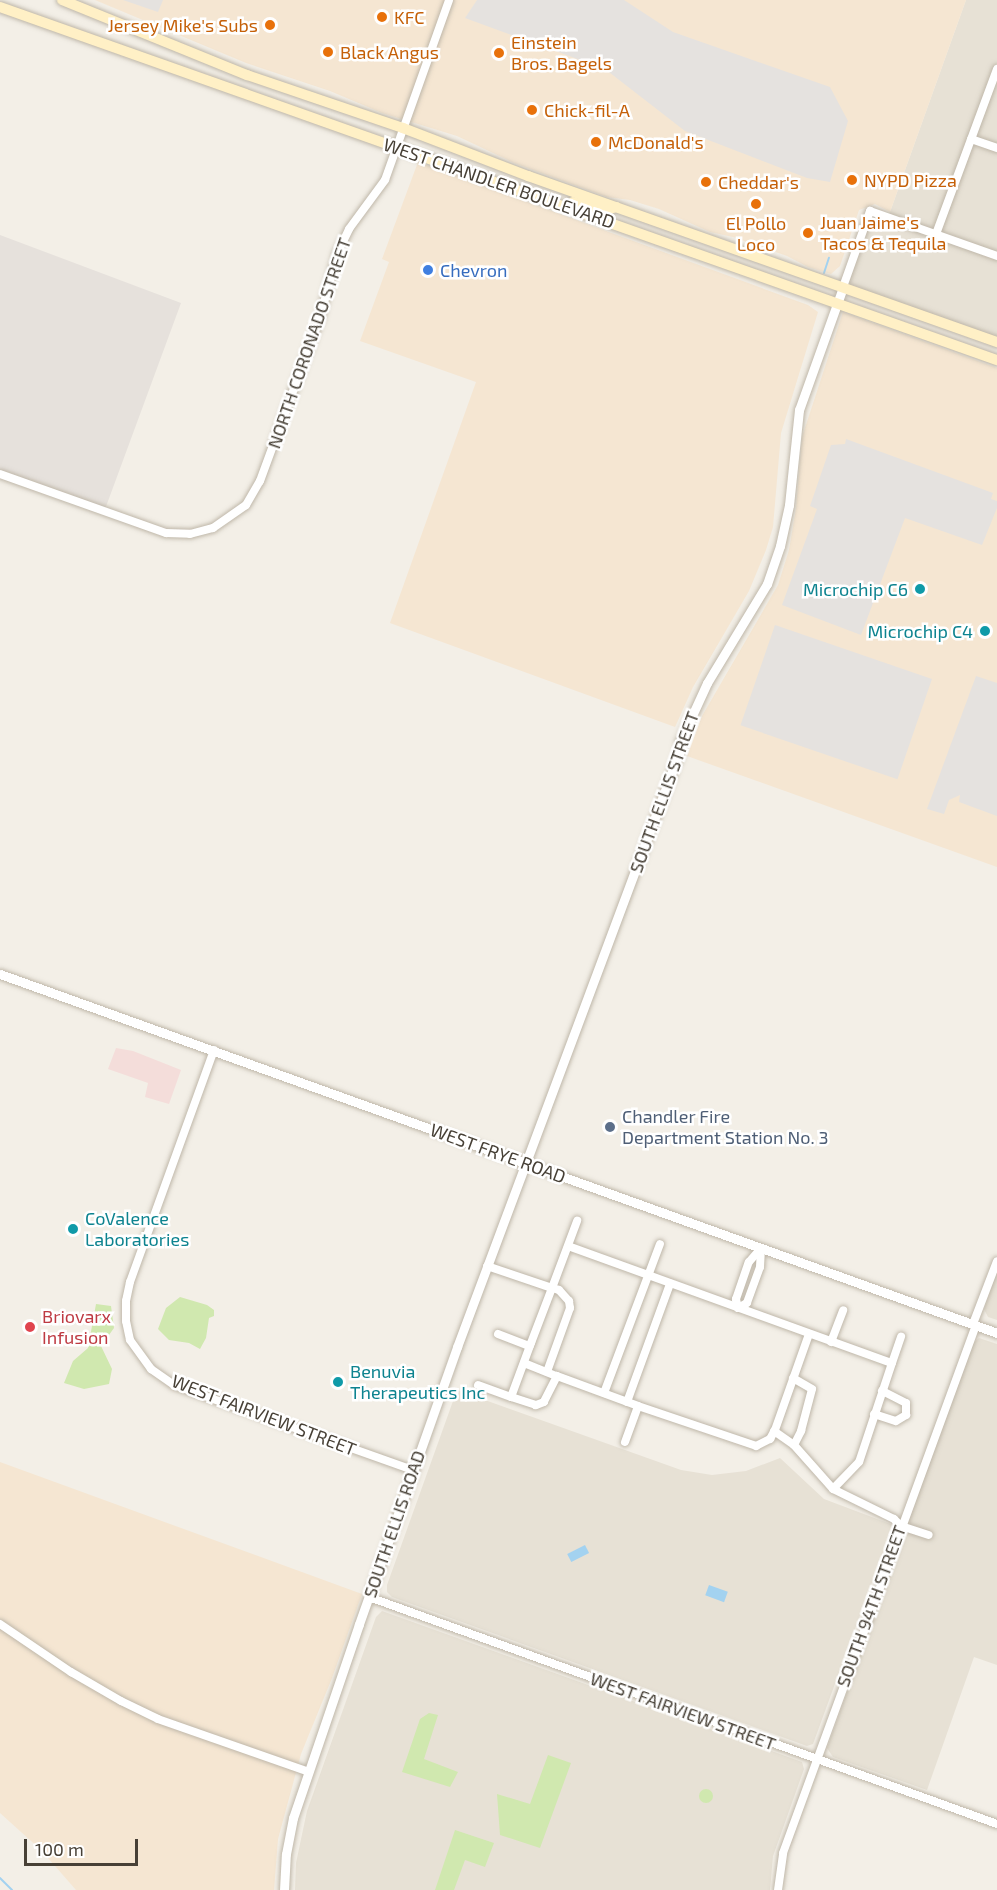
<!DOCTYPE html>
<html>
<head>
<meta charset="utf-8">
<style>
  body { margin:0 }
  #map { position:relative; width:997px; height:1890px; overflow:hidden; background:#f3efe7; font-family:"Exo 2",sans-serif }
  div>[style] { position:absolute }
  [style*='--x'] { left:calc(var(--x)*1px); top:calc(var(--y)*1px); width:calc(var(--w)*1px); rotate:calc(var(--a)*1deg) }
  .residential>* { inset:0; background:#e7e1d5 }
  .commercial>* { inset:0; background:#f5e6d2 }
  .industrial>* { inset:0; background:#e6e1dc }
  .medical>* { inset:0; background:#f4ddda }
  .green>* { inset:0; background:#d0e8af }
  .round { border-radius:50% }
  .parking>* { inset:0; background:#e5e2df; transform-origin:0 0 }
  .water>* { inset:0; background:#a3d2f0; transform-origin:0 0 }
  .stream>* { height:2px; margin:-1px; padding:0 1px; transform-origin:1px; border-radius:1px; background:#a3d2f0 }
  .roads { filter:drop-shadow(0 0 2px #bfb7a9) drop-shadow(0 0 2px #bfb7a9) }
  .minor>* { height:8px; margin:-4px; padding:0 4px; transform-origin:4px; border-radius:4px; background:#fff }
  .tertiary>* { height:9px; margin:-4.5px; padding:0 4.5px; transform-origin:4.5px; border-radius:4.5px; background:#fff }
  .secondary>* { height:10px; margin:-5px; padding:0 5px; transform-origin:5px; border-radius:5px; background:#fff0c6 }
  .dots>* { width:16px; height:16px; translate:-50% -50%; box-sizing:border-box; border:3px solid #fff; border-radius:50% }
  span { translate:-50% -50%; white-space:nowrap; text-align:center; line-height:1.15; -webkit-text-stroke:5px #fff; paint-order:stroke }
  .food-label { font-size:18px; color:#c56008 }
  .left { translate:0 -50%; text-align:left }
  .right { translate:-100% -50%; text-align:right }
  .street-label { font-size:18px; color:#474036 }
  .shop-label { font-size:18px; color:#366cbe }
  .culture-label { font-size:18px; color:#0d838f }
  .service-label { font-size:18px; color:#4e5e75 }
  .health-label { font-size:18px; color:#be3a42 }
  .scale { position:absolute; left:24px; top:1839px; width:114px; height:27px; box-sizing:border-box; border:3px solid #474036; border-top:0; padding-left:8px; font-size:18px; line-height:21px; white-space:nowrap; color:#474036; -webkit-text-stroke:4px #fff; paint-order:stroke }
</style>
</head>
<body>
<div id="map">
  <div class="residential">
    <i style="clip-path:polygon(966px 0,997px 0,997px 342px,843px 287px,870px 211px,885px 216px,890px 212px)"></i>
    <i style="clip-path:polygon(997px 1271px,997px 1320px,988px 1317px,984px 1309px)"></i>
    <i style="clip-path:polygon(979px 1338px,997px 1344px,997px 1665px,974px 1657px,927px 1790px,833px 1757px,827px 1748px,972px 1344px)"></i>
    <i style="clip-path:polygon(457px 1390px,681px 1470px,712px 1475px,746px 1471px,780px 1458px,824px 1499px,893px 1525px,813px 1744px,807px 1746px,392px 1597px,387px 1592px,387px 1585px)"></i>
    <i style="clip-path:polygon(382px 1611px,802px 1762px,804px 1769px,773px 1856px,770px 1890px,295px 1890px,296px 1863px,307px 1811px,376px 1617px)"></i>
  </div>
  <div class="commercial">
    <i style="clip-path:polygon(95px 0,966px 0,890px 212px,875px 204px,859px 210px,840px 266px,831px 274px,808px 267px,787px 256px,733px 237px,710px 232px,659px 209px,630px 200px,607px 197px,514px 163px,457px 136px,382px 113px,330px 91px,246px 63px)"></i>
    <i style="clip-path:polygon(418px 162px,808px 305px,818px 312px,781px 433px,773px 527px,766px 550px,749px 591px,693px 687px,675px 727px,390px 623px,476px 382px,360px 341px,389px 262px,382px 259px)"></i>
    <i style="clip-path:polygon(843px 312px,997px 368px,997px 867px,687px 756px,702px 716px,778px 585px,789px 550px,796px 508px,802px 437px)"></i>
    <i style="clip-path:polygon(0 1462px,362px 1594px,332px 1678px,301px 1754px,278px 1839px,274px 1890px,76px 1890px,41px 1850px,0 1813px)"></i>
  </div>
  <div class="industrial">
    <i style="clip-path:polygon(0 235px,181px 303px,104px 512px,0 475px)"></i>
  </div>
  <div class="medical">
    <i style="clip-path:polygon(116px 1048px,133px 1051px,181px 1070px,169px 1104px,145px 1097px,148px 1083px,108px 1069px)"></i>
  </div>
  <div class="green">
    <i style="clip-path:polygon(180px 1297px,207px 1305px,214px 1310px,214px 1316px,209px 1318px,206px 1338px,200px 1349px,189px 1343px,169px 1340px,158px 1329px,166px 1308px)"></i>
    <i style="clip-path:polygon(96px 1304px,111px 1306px,114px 1328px,101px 1346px,112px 1369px,109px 1384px,84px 1389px,64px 1383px,73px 1361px,88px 1348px)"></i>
    <i style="clip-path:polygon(429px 1713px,438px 1715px,424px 1759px,458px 1772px,450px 1787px,402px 1772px,420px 1719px)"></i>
    <i style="clip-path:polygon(548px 1755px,571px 1763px,540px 1848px,500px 1835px,497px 1794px,530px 1804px)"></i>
    <i class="round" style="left:699px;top:1789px;width:14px;height:14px"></i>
    <i style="clip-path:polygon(455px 1830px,494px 1843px,485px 1867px,465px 1860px,454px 1890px,435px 1890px)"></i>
  </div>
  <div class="parking">
    <i style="clip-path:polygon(123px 0,163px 0,158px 12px)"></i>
    <i style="clip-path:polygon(477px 0,624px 0,673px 32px,830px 87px,848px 121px,830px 182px,807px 178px,685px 131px,605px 69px,465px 18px)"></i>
    <i style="clip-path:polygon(846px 439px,993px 493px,991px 499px,997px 501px,997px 508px,982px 545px,905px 518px,861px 635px,782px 605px,817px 509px,810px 506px,831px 445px,845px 444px)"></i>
    <i style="left:775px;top:625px;width:166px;height:106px;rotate:19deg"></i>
    <i style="clip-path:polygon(976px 676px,997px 683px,997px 816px,959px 802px,960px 795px,949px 800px,944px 814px,927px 809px)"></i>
  </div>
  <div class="water">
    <i style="left:585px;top:1545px;width:9px;height:20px;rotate:63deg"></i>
    <i style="left:709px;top:1585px;width:20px;height:11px;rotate:20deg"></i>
  </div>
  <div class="stream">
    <i style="--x:824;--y:273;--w:16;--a:-72"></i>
    <i style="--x:0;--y:1878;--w:17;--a:45"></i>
  </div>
  <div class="roads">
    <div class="minor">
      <i style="--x:971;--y:139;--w:28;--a:19"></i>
      <i style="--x:936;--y:234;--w:176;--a:-69.7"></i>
      <i style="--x:843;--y:287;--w:81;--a:-70.4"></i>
      <i style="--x:870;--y:211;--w:135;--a:19.5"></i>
      <i style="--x:0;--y:474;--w:176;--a:19.6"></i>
      <i style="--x:166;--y:533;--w:24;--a:2"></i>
      <i style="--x:190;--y:534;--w:24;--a:-15"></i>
      <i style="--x:213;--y:528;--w:40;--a:-34.9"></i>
      <i style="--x:246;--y:505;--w:28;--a:-60"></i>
      <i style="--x:260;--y:481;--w:174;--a:-69.8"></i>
      <i style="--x:320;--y:318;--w:66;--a:-75.1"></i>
      <i style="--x:337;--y:254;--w:28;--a:-64"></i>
      <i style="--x:349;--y:229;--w:61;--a:-53.7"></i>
      <i style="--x:385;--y:180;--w:191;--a:-70.4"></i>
      <i style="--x:214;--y:1050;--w:247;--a:109.9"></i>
      <i style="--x:130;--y:1282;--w:19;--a:102"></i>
      <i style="--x:126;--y:1301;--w:20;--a:90"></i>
      <i style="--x:126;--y:1321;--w:19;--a:78"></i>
      <i style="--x:130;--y:1340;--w:36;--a:54"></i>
      <i style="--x:151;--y:1369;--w:28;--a:35"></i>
      <i style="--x:174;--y:1385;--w:254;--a:19.6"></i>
      <i style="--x:568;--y:1246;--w:344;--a:19.9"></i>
      <i style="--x:892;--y:1363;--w:104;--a:108.4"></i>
      <i style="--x:859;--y:1462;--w:37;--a:134"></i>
      <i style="--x:833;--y:1489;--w:68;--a:26.2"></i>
      <i style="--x:894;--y:1519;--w:10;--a:45"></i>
      <i style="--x:901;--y:1526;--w:29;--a:18"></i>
      <i style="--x:761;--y:1248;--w:19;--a:93"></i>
      <i style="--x:760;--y:1267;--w:38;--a:110"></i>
      <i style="--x:747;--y:1303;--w:10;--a:151"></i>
      <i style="--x:738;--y:1308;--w:9;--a:-103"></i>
      <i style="--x:736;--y:1299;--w:39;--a:-71"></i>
      <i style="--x:749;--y:1262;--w:18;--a:-49"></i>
      <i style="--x:487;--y:1266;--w:69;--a:18.7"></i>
      <i style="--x:552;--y:1288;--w:72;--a:-69.5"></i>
      <i style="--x:973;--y:1324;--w:67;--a:-69.1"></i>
      <i style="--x:498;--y:1334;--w:34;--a:21"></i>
      <i style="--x:831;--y:1342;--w:34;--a:-69"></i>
      <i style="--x:524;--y:1363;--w:35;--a:22"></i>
      <i style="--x:557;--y:1376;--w:29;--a:117"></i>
      <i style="--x:544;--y:1402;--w:9;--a:159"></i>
      <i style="--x:536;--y:1405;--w:26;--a:-162"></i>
      <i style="--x:511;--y:1397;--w:58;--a:-69.7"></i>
      <i style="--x:531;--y:1343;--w:59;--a:-69.1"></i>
      <i style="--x:552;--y:1288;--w:7;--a:16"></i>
      <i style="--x:559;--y:1290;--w:15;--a:48"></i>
      <i style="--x:569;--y:1301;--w:7;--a:82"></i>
      <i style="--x:570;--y:1308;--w:68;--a:109.8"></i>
      <i style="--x:892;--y:1363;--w:28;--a:-71"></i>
      <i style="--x:557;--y:1376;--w:86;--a:20.3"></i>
      <i style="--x:638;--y:1406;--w:125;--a:18.7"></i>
      <i style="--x:756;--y:1446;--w:16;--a:-27"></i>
      <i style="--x:770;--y:1439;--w:10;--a:-61"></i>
      <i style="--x:775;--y:1430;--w:102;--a:-70.5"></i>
      <i style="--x:478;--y:1385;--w:35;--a:20"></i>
      <i style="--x:604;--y:1393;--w:159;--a:-69.4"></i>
      <i style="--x:627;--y:1402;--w:126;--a:-70"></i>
      <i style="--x:874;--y:1414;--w:23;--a:18"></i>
      <i style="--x:896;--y:1421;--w:12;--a:-31"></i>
      <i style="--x:906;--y:1415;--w:12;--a:-90"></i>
      <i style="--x:906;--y:1403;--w:27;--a:-153"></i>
      <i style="--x:774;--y:1431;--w:24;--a:35"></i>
      <i style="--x:794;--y:1445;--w:16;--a:-63"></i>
      <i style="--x:801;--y:1431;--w:43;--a:-75.3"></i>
      <i style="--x:812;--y:1389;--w:22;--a:-150"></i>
      <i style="--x:625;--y:1442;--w:38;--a:-70"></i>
      <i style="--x:794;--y:1445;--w:59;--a:48.4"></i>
      <i style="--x:369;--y:1597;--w:668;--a:19.87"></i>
      <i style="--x:0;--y:1624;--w:86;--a:34.1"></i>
      <i style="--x:71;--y:1672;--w:58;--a:30.1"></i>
      <i style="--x:121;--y:1701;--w:41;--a:25.9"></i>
      <i style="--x:158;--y:1719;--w:160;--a:19.3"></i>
      <i style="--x:778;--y:1890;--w:37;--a:-82"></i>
      <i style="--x:783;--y:1853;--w:562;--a:-69.92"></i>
    </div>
    <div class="tertiary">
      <i style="--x:0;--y:974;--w:1060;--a:19.8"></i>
      <i style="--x:284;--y:1890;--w:36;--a:-87"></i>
      <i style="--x:286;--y:1854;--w:37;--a:-79"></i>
      <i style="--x:293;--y:1818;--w:205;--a:-71.2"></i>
      <i style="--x:359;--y:1624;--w:294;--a:-70.5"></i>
      <i style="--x:457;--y:1347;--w:634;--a:-69.51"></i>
      <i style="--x:679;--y:753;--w:11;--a:-85"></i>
      <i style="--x:680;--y:742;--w:65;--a:-65.4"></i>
      <i style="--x:707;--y:683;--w:116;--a:-58.8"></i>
      <i style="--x:767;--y:584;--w:40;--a:-71.1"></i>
      <i style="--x:780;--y:546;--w:42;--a:-77.6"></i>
      <i style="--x:789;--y:505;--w:96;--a:-84"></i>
      <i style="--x:799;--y:410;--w:131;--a:-70.3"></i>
    </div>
    <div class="secondary">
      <i style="--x:62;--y:0;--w:200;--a:22.1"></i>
      <i style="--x:247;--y:75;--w:165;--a:18.8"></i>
      <i style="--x:403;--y:128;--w:134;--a:21"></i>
      <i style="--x:528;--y:176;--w:498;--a:19.5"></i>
      <i style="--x:0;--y:7;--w:1058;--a:19.5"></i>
      <i style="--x:573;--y:202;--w:31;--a:17"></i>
      <i style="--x:603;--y:211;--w:14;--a:-17"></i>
    </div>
  </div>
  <div class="dots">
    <i style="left:382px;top:17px;background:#e8710a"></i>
    <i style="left:270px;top:25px;background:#e8710a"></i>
    <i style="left:328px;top:52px;background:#e8710a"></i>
    <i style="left:499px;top:53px;background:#e8710a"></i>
    <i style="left:532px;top:110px;background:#e8710a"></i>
    <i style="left:596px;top:142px;background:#e8710a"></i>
    <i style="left:852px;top:180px;background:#e8710a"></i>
    <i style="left:706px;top:182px;background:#e8710a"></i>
    <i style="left:756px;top:204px;background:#e8710a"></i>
    <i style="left:808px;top:233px;background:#e8710a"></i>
    <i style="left:428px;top:270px;background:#3f7fe0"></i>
    <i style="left:920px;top:589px;background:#0f9aa8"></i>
    <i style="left:985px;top:631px;background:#0f9aa8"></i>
    <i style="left:610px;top:1127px;background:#5c6f8a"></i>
    <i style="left:73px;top:1229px;background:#0f9aa8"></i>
    <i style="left:30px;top:1327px;background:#e0444e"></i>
    <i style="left:338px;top:1382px;background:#0f9aa8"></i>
  </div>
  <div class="food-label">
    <span class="left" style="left:394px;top:17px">KFC</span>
    <span class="right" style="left:258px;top:25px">Jersey Mike's Subs</span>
    <span class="left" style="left:511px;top:53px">Einstein<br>Bros. Bagels</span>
    <span class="left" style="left:340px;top:52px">Black Angus</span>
    <span class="left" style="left:544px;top:110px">Chick-fil-A</span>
    <span class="left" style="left:608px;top:142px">McDonald's</span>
    <span class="left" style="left:864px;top:180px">NYPD Pizza</span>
    <span class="left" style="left:718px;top:182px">Cheddar's</span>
    <span class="left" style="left:820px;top:233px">Juan Jaime's<br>Tacos &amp; Tequila</span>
    <span style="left:756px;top:234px">El Pollo<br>Loco</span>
  </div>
  <div class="street-label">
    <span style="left:499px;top:183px;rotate:19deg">WEST CHANDLER BOULEVARD</span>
    <span style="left:309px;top:343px;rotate:-71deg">NORTH CORONADO STREET</span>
    <span style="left:664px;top:792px;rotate:-70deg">SOUTH ELLIS STREET</span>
    <span style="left:498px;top:1153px;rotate:20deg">WEST FRYE ROAD</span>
    <span style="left:264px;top:1415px;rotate:21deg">WEST FAIRVIEW STREET</span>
    <span style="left:394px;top:1524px;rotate:-71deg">SOUTH ELLIS ROAD</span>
    <span style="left:871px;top:1606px;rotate:-70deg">SOUTH 94TH STREET</span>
    <span style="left:683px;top:1711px;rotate:20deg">WEST FAIRVIEW STREET</span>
  </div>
  <div class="shop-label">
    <span class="left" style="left:440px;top:270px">Chevron</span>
  </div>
  <div class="culture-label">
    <span class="right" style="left:908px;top:589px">Microchip C6</span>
    <span class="right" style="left:973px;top:631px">Microchip C4</span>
    <span class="left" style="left:85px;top:1229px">CoValence<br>Laboratories</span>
    <span class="left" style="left:350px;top:1382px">Benuvia<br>Therapeutics Inc</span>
  </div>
  <div class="service-label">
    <span class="left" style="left:622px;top:1127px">Chandler Fire<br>Department Station No. 3</span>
  </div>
  <div class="health-label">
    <span class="left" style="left:42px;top:1327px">Briovarx<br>Infusion</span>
  </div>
  <div class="scale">100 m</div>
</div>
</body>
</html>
